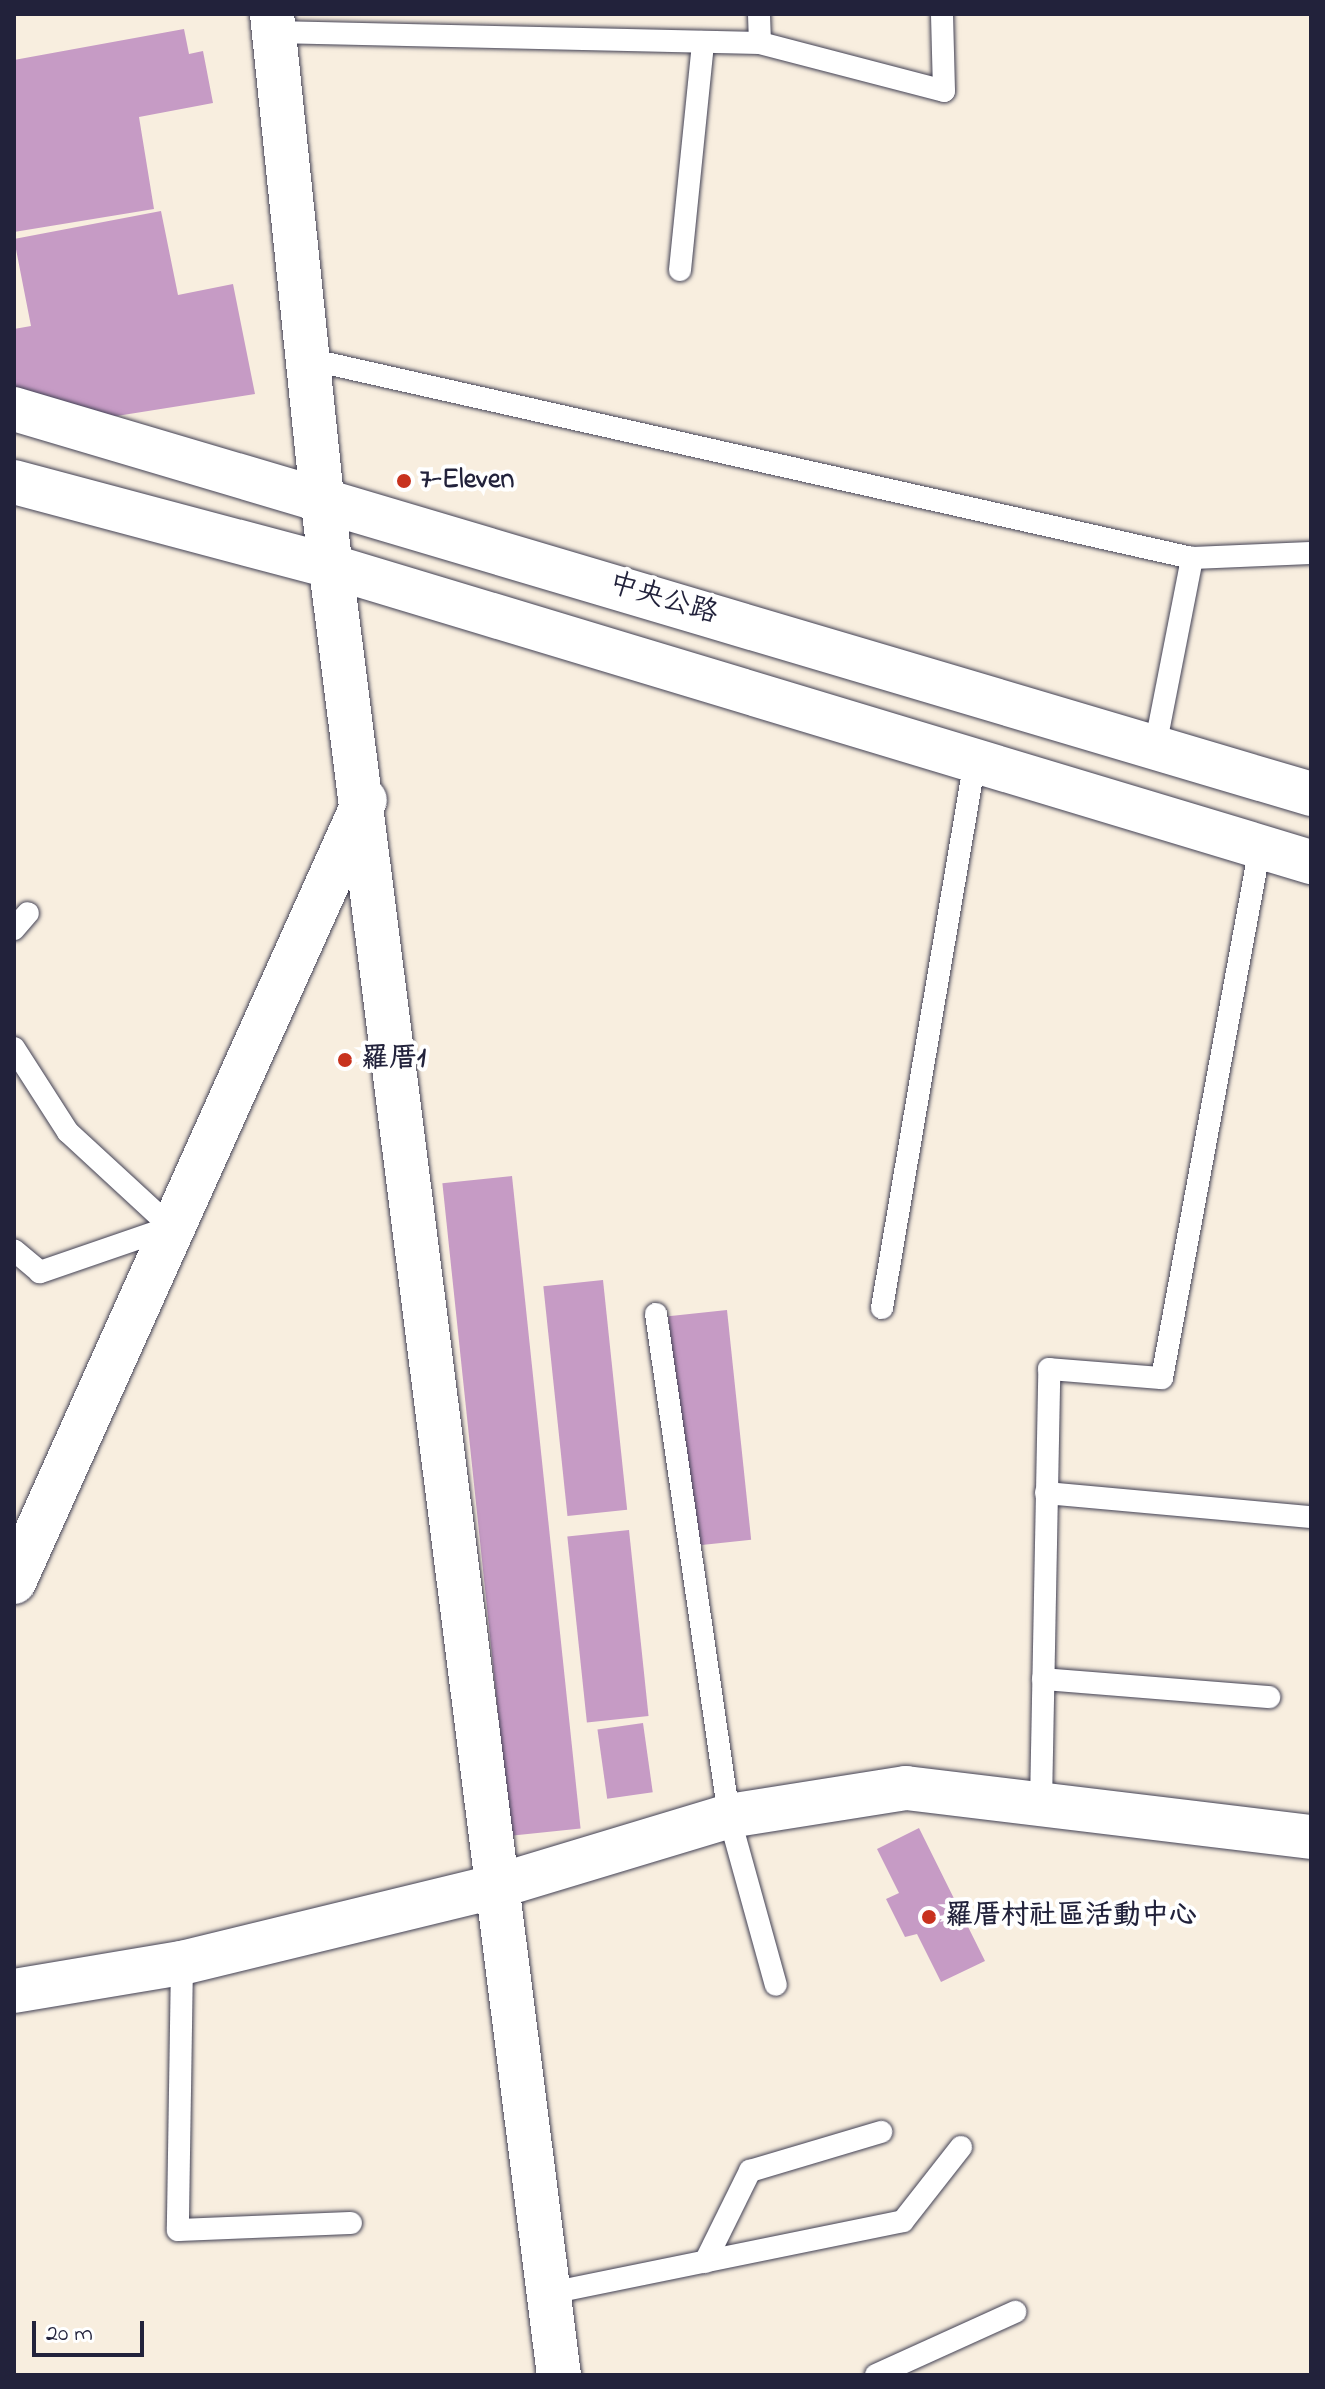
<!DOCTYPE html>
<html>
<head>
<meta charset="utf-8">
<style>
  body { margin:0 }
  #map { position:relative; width:1325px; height:2389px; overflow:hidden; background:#f8eedf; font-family:"Indie Flower","LXGW WenKai TC",sans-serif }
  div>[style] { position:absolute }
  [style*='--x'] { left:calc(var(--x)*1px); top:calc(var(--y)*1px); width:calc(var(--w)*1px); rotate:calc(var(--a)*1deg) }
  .building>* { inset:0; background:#c69bc5; transform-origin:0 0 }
  .roads { filter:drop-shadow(0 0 2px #424154) drop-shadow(0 0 2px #424154) }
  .lane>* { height:22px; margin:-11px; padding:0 11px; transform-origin:11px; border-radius:11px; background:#fff }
  .secondary>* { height:44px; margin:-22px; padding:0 22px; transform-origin:22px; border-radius:22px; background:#fff }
  .primary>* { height:44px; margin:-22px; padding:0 22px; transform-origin:22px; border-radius:22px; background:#fff }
  .dots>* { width:22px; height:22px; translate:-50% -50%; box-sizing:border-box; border:4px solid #fff; border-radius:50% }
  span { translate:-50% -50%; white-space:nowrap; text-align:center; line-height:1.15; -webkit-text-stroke:8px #fff; paint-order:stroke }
  .poi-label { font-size:28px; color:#22223b; font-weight:700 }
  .left { translate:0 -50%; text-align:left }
  .street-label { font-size:28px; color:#22223b }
  .frame { position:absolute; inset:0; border:16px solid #22223b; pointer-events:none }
  .scale { position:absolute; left:32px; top:2321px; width:112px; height:36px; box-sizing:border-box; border:4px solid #22223b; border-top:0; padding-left:10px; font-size:24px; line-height:28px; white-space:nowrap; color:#22223b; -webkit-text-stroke:6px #fff; paint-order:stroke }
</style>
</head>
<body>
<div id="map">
  <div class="building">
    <i style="clip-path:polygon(184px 29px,189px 54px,203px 51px,213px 103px,139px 117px,154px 209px,14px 232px,14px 60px)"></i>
    <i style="clip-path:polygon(161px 211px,178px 295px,233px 284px,255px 394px,104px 418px,14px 391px,14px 329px,31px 326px,14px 239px)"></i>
    <i style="left:512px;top:1176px;width:656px;height:70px;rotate:84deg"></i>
    <i style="left:603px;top:1280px;width:231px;height:60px;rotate:84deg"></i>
    <i style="left:727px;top:1310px;width:231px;height:59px;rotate:84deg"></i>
    <i style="left:629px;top:1530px;width:187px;height:62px;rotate:84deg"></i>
    <i style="left:643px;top:1723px;width:70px;height:46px;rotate:82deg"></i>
    <i style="clip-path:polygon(919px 1828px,985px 1961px,941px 1982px,917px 1934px,905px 1937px,886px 1899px,899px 1893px,877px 1849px)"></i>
  </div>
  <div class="roads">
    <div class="lane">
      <i style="--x:274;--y:32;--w:486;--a:1.3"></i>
      <i style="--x:760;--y:43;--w:29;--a:-92"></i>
      <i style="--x:760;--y:43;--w:190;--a:14.6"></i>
      <i style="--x:944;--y:91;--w:77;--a:-91.5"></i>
      <i style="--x:680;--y:270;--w:229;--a:-84.2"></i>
      <i style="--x:308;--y:359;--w:906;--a:12.69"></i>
      <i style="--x:1192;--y:558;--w:119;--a:-2.4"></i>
      <i style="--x:1155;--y:747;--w:193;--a:-78.9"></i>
      <i style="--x:14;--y:929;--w:21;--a:-49"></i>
      <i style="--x:14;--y:1048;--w:100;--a:57.3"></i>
      <i style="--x:68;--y:1132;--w:140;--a:42.7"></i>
      <i style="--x:171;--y:1227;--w:139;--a:161"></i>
      <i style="--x:40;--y:1272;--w:34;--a:-140"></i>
      <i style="--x:882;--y:1308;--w:556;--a:-80.37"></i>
      <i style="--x:656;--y:1314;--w:507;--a:81.73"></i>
      <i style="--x:729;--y:1816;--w:175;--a:74.5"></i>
      <i style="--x:1046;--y:1493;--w:266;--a:5.2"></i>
      <i style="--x:1043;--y:1679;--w:227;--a:4.6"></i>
      <i style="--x:1041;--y:1804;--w:435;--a:-88.9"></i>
      <i style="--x:1049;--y:1369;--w:113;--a:4.6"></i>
      <i style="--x:1162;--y:1378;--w:540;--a:-79.54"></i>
      <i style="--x:182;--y:1963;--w:267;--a:90.9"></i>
      <i style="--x:178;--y:2230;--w:173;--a:-2.3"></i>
      <i style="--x:705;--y:2262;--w:102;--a:-63.7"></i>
      <i style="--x:750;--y:2171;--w:137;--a:-16.6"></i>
      <i style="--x:550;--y:2293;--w:360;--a:-11.5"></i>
      <i style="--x:903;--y:2221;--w:94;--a:-51.9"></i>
      <i style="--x:876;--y:2375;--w:153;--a:-24.4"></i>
    </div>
    <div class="secondary">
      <i style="--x:272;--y:14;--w:486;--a:84.1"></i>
      <i style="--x:322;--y:497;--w:1893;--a:82.81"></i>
      <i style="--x:14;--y:1582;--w:857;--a:-65.83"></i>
      <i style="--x:14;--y:1991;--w:170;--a:-9.5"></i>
      <i style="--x:182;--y:1963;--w:328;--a:-13.7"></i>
      <i style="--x:501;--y:1885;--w:238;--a:-16.8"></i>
      <i style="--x:729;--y:1816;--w:179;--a:-9"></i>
      <i style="--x:906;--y:1788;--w:408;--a:6.9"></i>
    </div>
    <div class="primary">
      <i style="--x:14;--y:409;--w:1353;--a:16.53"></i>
      <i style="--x:14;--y:482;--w:330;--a:14.9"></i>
      <i style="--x:333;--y:567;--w:1022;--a:16.79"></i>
    </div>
  </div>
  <div class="dots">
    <i style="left:404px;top:481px;background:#c8321e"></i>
    <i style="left:345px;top:1060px;background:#c8321e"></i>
    <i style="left:929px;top:1917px;background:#c8321e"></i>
  </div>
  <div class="poi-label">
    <span class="left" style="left:420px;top:481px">7-Eleven</span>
    <span class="left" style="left:361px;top:1060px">羅厝1</span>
    <span class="left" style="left:945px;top:1917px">羅厝村社區活動中心</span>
  </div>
  <div class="street-label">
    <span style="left:663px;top:600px;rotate:17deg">中央公路</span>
  </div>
  <div class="frame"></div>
  <div class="scale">20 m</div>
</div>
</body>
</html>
